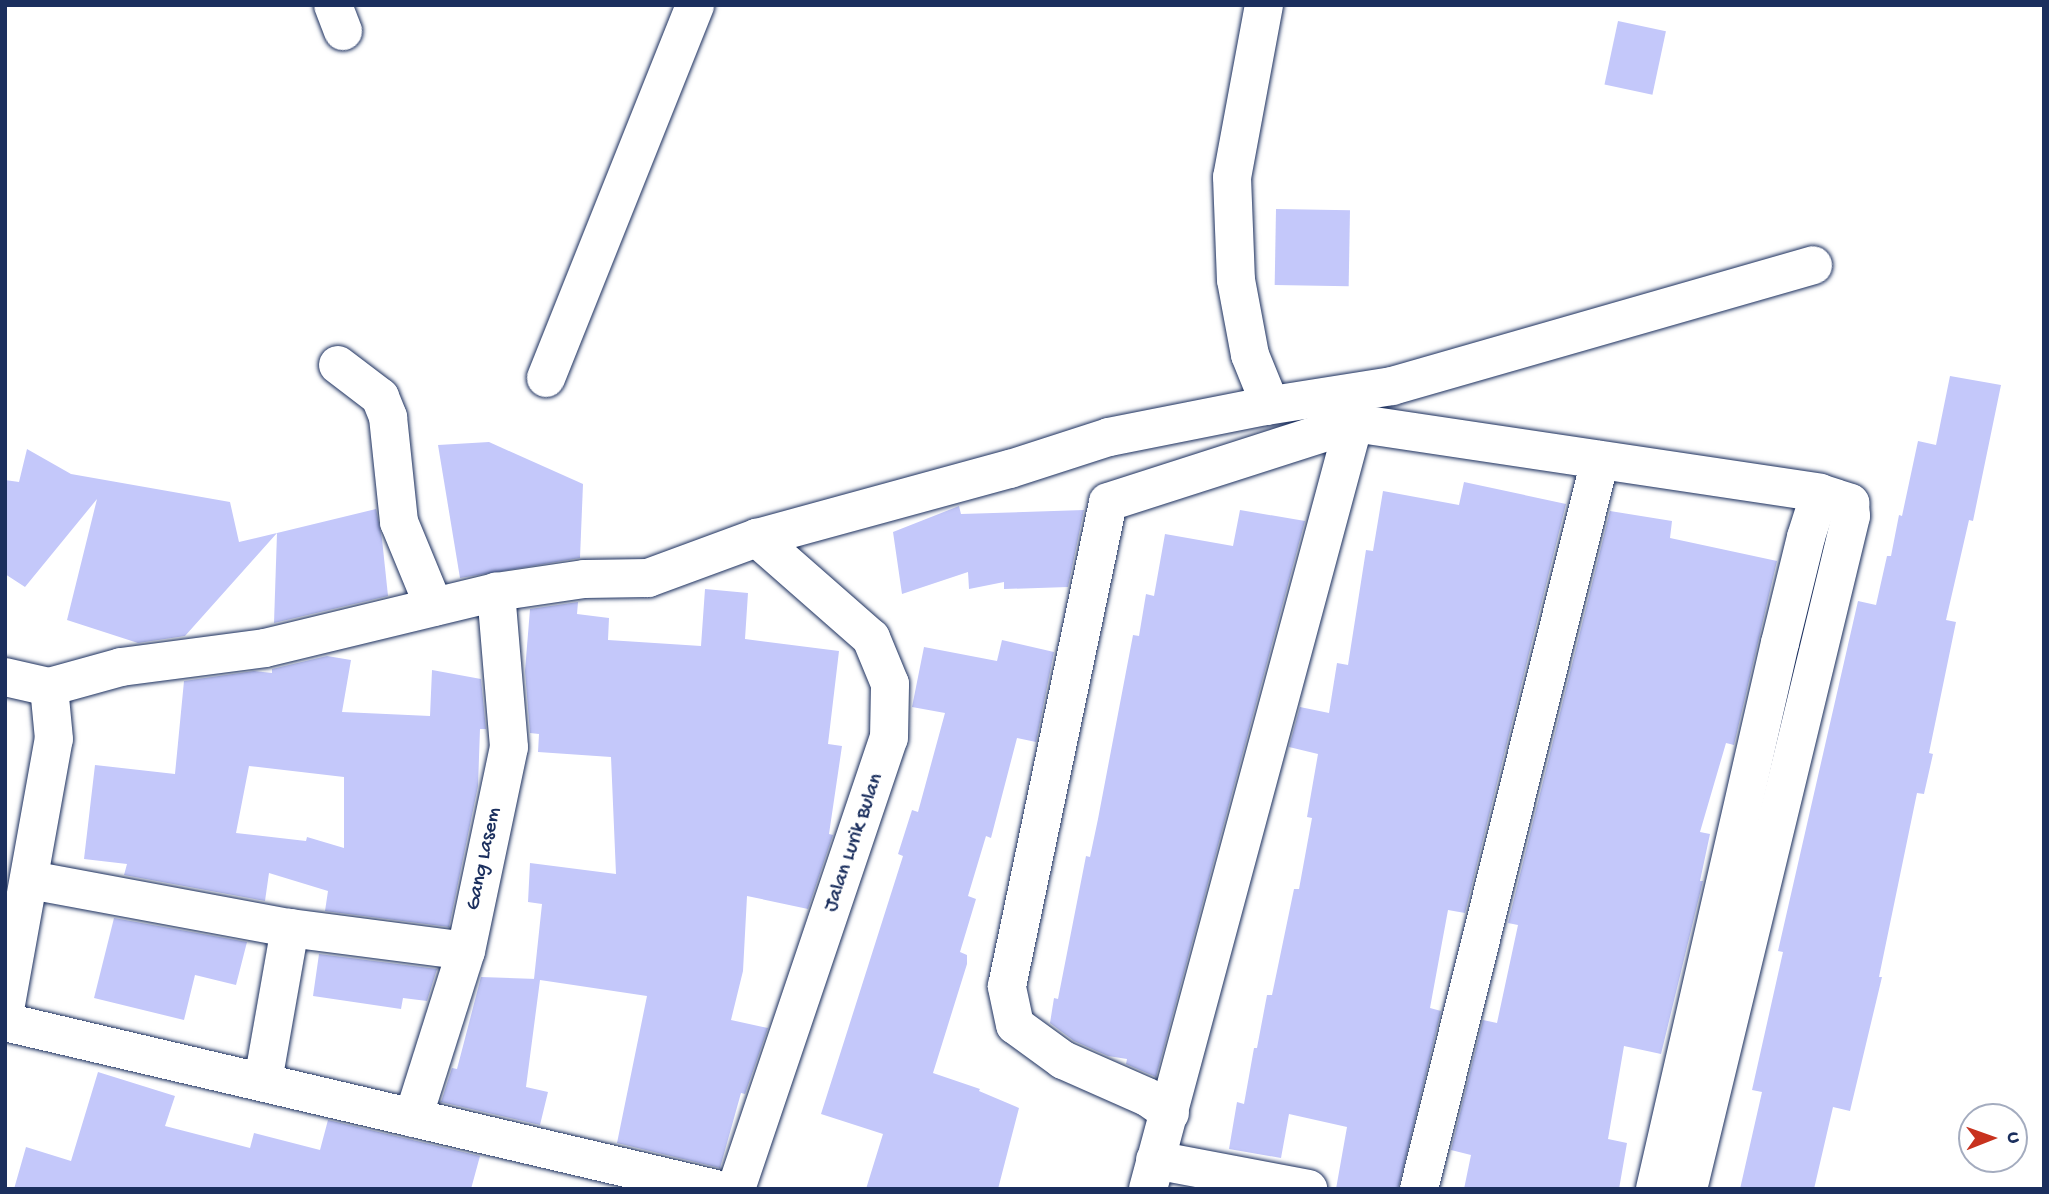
<!DOCTYPE html>
<html>
<head>
<meta charset="utf-8">
<style>
  body { margin:0 }
  #map { position:relative; width:2049px; height:1194px; overflow:hidden; background:#fff; font-family:"Gochi Hand",sans-serif }
  div>[style] { position:absolute }
  [style*='--x'] { left:calc(var(--x)*1px); top:calc(var(--y)*1px); width:calc(var(--w)*1px); rotate:calc(var(--a)*1deg) }
  .building>* { inset:0; background:#c4c8fa; transform-origin:0 0 }
  .roads { filter:drop-shadow(0 0 2px #1b2f5e) drop-shadow(0 0 2px #1b2f5e) }
  .street>* { height:38px; margin:-19px; padding:0 19px; transform-origin:19px; border-radius:19px; background:#fff }
  span { translate:-50% -50%; white-space:nowrap; text-align:center; line-height:1.15; -webkit-text-stroke:5px #fff; paint-order:stroke }
  .street-label { font-size:21px; color:#1b2f5e }
  .frame { position:absolute; inset:0; border:7px solid #1b2f5e; pointer-events:none }
  .north { position:absolute; left:1958px; top:1103px; width:70px; height:70px; box-sizing:border-box; background:#fff; border:2px solid #a4acbf; border-radius:50%; rotate:89deg; font-size:19px; font-weight:700; line-height:28px; text-align:center; color:#1b2f5e }
  .north::after { content:''; display:block; margin:auto; width:24px; height:32px; background:#c8321e; clip-path:polygon(50% 0,100% 100%,50% 72%,0 100%) }
</style>
</head>
<body>
<div id="map">
  <div class="building">
    <i style="left:1618px;top:21px;width:49px;height:65px;rotate:12deg"></i>
    <i style="left:1276px;top:209px;width:74px;height:76px;rotate:1deg"></i>
    <i style="clip-path:polygon(1950px 376px,2001px 385px,1973px 521px,1969px 520px,1946px 620px,1956px 622px,1929px 753px,1933px 754px,1924px 794px,1917px 793px,1879px 977px,1882px 977px,1850px 1111px,1833px 1107px,1814px 1189px,1740px 1189px,1762px 1092px,1752px 1090px,1783px 952px,1778px 951px,1858px 601px,1876px 605px,1887px 556px,1891px 556px,1899px 515px,1902px 516px,1918px 441px,1936px 445px)"></i>
    <i style="clip-path:polygon(489px 442px,583px 484px,580px 558px,460px 578px,438px 445px)"></i>
    <i style="clip-path:polygon(27px 449px,71px 474px,230px 502px,239px 542px,277px 533px,185px 636px,138px 643px,67px 620px,97px 499px,25px 587px,5px 574px,5px 480px,19px 482px)"></i>
    <i style="clip-path:polygon(1464px 482px,1566px 504px,1465px 913px,1448px 910px,1430px 1008px,1441px 1011px,1398px 1189px,1336px 1189px,1347px 1127px,1289px 1114px,1281px 1158px,1229px 1149px,1237px 1102px,1244px 1104px,1254px 1048px,1257px 1048px,1267px 995px,1272px 995px,1294px 889px,1299px 889px,1312px 818px,1307px 817px,1318px 754px,1289px 747px,1300px 707px,1329px 713px,1337px 663px,1348px 665px,1366px 550px,1373px 551px,1383px 491px,1459px 505px)"></i>
    <i style="clip-path:polygon(959px 506px,961px 514px,1084px 510px,1068px 587px,1004px 589px,1004px 582px,969px 589px,968px 572px,902px 594px,893px 532px)"></i>
    <i style="clip-path:polygon(376px 509px,382px 539px,388px 596px,274px 623px,277px 533px)"></i>
    <i style="clip-path:polygon(1240px 510px,1305px 521px,1156px 1077px,1126px 1064px,1127px 1059px,1108px 1056px,1074px 1041px,1050px 1023px,1054px 998px,1058px 999px,1086px 856px,1090px 857px,1098px 819px,1133px 635px,1139px 636px,1146px 594px,1154px 596px,1165px 534px,1233px 546px)"></i>
    <i style="clip-path:polygon(1610px 511px,1672px 521px,1670px 538px,1777px 561px,1734px 745px,1726px 743px,1700px 832px,1710px 834px,1700px 881px,1703px 881px,1661px 1054px,1624px 1046px,1608px 1139px,1627px 1143px,1619px 1189px,1464px 1189px,1471px 1155px,1451px 1150px,1483px 1020px,1497px 1023px,1518px 925px,1508px 923px)"></i>
    <i style="clip-path:polygon(705px 589px,748px 593px,745px 639px,839px 651px,828px 744px,842px 746px,829px 834px,833px 835px,808px 909px,747px 896px,743px 971px,731px 1020px,768px 1028px,745px 1094px,741px 1093px,720px 1168px,617px 1143px,647px 996px,540px 980px,526px 1087px,548px 1092px,540px 1125px,441px 1102px,452px 1068px,457px 1069px,481px 977px,537px 979px,534px 979px,542px 904px,528px 902px,530px 863px,616px 874px,611px 757px,538px 752px,539px 734px,530px 733px,525px 671px,530px 609px,578px 602px,577px 614px,609px 618px,608px 640px,701px 646px)"></i>
    <i style="clip-path:polygon(1002px 640px,1054px 652px,1036px 742px,1017px 738px,991px 838px,986px 836px,968px 896px,976px 899px,960px 952px,967px 955px,967px 964px,933px 1073px,980px 1089px,979px 1091px,1019px 1108px,998px 1189px,866px 1189px,883px 1134px,821px 1114px,903px 856px,898px 854px,912px 810px,918px 812px,945px 713px,912px 707px,924px 647px,997px 661px)"></i>
    <i style="clip-path:polygon(evenodd,327px 656px,351px 660px,342px 712px,430px 716px,432px 670px,481px 679px,486px 729px,480px 729px,478px 786px,449px 927px,325px 911px,328px 891px,269px 873px,265px 901px,124px 875px,127px 864px,84px 859px,95px 765px,175px 774px,184px 681px,254px 671px,272px 673px,272px 669px,327px 656px,249px 766px,344px 777px,344px 848px,307px 837px,306px 841px,236px 833px,249px 766px)"></i>
    <i style="clip-path:polygon(114px 918px,247px 942px,236px 985px,195px 975px,184px 1020px,94px 998px)"></i>
    <i style="clip-path:polygon(319px 954px,437px 969px,427px 1001px,403px 998px,401px 1009px,313px 996px)"></i>
    <i style="clip-path:polygon(98px 1072px,175px 1096px,165px 1126px,250px 1148px,254px 1133px,320px 1150px,328px 1120px,480px 1156px,471px 1189px,14px 1189px,26px 1147px,71px 1161px)"></i>
  </div>
  <div class="roads">
    <div class="street">
      <i style="--x:333;--y:5;--w:28;--a:69"></i>
      <i style="--x:1264;--y:5;--w:175;--a:100.5"></i>
      <i style="--x:1232;--y:177;--w:103;--a:87.8"></i>
      <i style="--x:1236;--y:280;--w:76;--a:79.4"></i>
      <i style="--x:1250;--y:355;--w:45;--a:68"></i>
      <i style="--x:1267;--y:397;--w:9;--a:96"></i>
      <i style="--x:338;--y:365;--w:53;--a:37.3"></i>
      <i style="--x:380;--y:397;--w:22;--a:68"></i>
      <i style="--x:388;--y:417;--w:106;--a:84"></i>
      <i style="--x:399;--y:522;--w:92;--a:67.6"></i>
      <i style="--x:546;--y:378;--w:402;--a:-68.2"></i>
      <i style="--x:5;--y:677;--w:45;--a:12.8"></i>
      <i style="--x:49;--y:687;--w:75;--a:-15.5"></i>
      <i style="--x:121;--y:667;--w:145;--a:-7.5"></i>
      <i style="--x:265;--y:648;--w:238;--a:-13.6"></i>
      <i style="--x:496;--y:592;--w:89;--a:-8.4"></i>
      <i style="--x:584;--y:579;--w:64;--a:-0.9"></i>
      <i style="--x:648;--y:578;--w:116;--a:-20.2"></i>
      <i style="--x:757;--y:538;--w:262;--a:-15.3"></i>
      <i style="--x:1010;--y:469;--w:104;--a:-17.9"></i>
      <i style="--x:1109;--y:437;--w:160;--a:-11.2"></i>
      <i style="--x:1266;--y:406;--w:128;--a:-9"></i>
      <i style="--x:1392;--y:386;--w:438;--a:-16"></i>
      <i style="--x:30;--y:880;--w:264;--a:10.5"></i>
      <i style="--x:290;--y:928;--w:155;--a:100"></i>
      <i style="--x:290;--y:928;--w:177;--a:7.4"></i>
      <i style="--x:5;--y:1010;--w:275;--a:-79.8"></i>
      <i style="--x:54;--y:739;--w:52;--a:-95.5"></i>
      <i style="--x:5;--y:1022;--w:730;--a:13.22"></i>
      <i style="--x:1170;--y:1113;--w:28;--a:-145"></i>
      <i style="--x:1147;--y:1097;--w:92;--a:-156.2"></i>
      <i style="--x:1063;--y:1060;--w:59;--a:-143.9"></i>
      <i style="--x:1015;--y:1025;--w:40;--a:-102"></i>
      <i style="--x:1007;--y:986;--w:494;--a:-78.2"></i>
      <i style="--x:1108;--y:502;--w:258;--a:-17.8"></i>
      <i style="--x:413;--y:1118;--w:175;--a:-72.4"></i>
      <i style="--x:466;--y:951;--w:208;--a:-78.1"></i>
      <i style="--x:509;--y:747;--w:156;--a:-94.8"></i>
      <i style="--x:1155;--y:1160;--w:156;--a:10.7"></i>
      <i style="--x:736;--y:1189;--w:476;--a:-71.3"></i>
      <i style="--x:889;--y:738;--w:54;--a:-88.9"></i>
      <i style="--x:890;--y:684;--w:50;--a:-112.4"></i>
      <i style="--x:871;--y:638;--w:152;--a:-138.7"></i>
      <i style="--x:1148;--y:1189;--w:793;--a:-74.95"></i>
      <i style="--x:1354;--y:423;--w:471;--a:8.5"></i>
      <i style="--x:1820;--y:493;--w:32;--a:18"></i>
      <i style="--x:1850;--y:503;--w:13;--a:86"></i>
      <i style="--x:1851;--y:516;--w:692;--a:103.61"></i>
      <i style="--x:1419;--y:1189;--w:751;--a:-76.06"></i>
      <i style="--x:1655;--y:1189;--w:560;--a:-77.11"></i>
      <i style="--x:1780;--y:643;--w:109;--a:-76.2"></i>
      <i style="--x:1806;--y:537;--w:46;--a:-72.3"></i>
    </div>
  </div>
  <div class="street-label">
    <span style="left:855px;top:843px;rotate:-71deg">Jalan Lurik Bulan</span>
    <span style="left:485px;top:859px;rotate:-78deg">Gang Lasem</span>
  </div>
  <div class="frame"></div>
  <div class="north">U</div>
</div>
</body>
</html>
